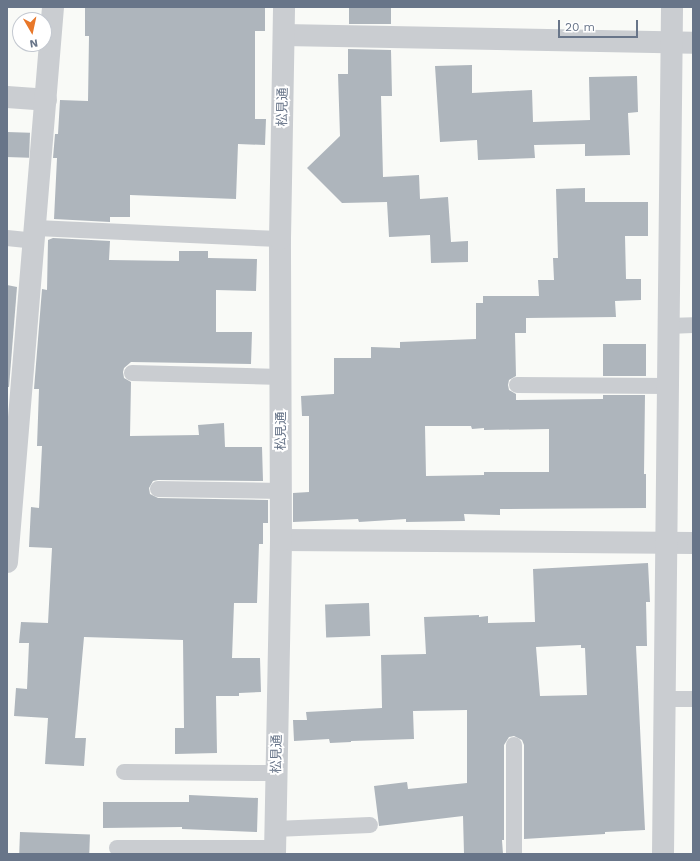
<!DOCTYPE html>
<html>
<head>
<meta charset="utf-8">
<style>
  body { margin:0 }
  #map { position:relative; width:700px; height:861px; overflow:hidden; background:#f9faf7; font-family:"Work Sans","Noto Sans JP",sans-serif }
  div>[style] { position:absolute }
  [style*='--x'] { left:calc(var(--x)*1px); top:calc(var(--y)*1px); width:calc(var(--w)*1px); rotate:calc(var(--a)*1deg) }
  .building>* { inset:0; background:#aeb5bc; transform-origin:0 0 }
  .service>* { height:16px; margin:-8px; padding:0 8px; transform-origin:8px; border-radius:8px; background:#cacdd1 }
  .minor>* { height:22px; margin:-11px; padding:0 11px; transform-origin:11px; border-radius:11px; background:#cacdd1 }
  .tertiary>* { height:22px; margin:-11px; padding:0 11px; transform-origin:11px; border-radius:11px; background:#cacdd1 }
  span { translate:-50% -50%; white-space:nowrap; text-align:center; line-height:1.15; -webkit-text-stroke:4px #fff; paint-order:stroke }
  .street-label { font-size:13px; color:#687589 }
  .frame { position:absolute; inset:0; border:8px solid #687589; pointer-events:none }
  .north { position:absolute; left:12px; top:12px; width:40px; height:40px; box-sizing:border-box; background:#fff; border:1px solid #c3c8d0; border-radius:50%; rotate:171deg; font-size:11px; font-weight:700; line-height:16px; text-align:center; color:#687589 }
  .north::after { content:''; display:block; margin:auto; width:14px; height:18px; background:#e87729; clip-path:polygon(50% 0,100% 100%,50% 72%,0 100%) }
  .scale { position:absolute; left:558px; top:20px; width:80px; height:18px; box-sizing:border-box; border:2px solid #687589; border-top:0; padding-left:5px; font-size:12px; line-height:14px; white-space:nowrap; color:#687589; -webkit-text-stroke:3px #fff; paint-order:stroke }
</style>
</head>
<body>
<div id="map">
  <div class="building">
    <i style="clip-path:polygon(85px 7px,265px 7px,265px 31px,255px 31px,255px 119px,266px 119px,265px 145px,238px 144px,236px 199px,130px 195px,130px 217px,110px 217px,110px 222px,54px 219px,57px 158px,53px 158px,55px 134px,58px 134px,60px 100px,88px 101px,89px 36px,85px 36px)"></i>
    <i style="left:349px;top:7px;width:42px;height:17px"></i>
    <i style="clip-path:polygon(348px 49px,391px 50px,392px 96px,381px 96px,383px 177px,419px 175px,420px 199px,448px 197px,451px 242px,468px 241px,468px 262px,431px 263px,430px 235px,389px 237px,387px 202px,342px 203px,307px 168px,340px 136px,338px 74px,348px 74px)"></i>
    <i style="clip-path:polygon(472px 65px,472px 93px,532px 90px,533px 122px,590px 120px,589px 77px,637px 76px,638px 112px,628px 113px,630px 155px,585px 156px,585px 144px,534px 145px,535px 158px,478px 160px,477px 140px,440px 142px,435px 66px)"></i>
    <i style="left:7px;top:132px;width:23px;height:25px;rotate:2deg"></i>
    <i style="clip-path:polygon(evenodd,585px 188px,585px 202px,648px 202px,648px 236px,625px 236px,626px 279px,641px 279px,641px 300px,615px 301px,616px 317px,526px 318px,526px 333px,515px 333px,516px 376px,509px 380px,508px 385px,509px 390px,516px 394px,516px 400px,603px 399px,603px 395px,645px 395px,644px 474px,646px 474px,646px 508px,500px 509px,500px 515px,464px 514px,465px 521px,406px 522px,406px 519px,359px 522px,358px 519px,293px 522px,293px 493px,309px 492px,309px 416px,302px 416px,301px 396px,334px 394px,334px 358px,371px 358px,371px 347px,400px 348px,400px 342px,476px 339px,476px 303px,483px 303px,483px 296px,539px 296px,538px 280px,554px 280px,553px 258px,558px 258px,556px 189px,585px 188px,425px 426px,471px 426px,472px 429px,484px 428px,484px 430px,549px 429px,549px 472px,484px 472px,484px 475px,426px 476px,425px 426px)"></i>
    <i style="clip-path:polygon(53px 238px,110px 241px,109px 260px,179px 261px,179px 251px,208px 251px,208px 258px,257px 259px,256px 291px,216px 290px,216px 332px,252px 332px,251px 364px,131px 362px,124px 368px,123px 372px,124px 378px,131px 382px,130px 436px,199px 435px,198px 425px,224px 423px,225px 447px,262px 447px,263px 481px,158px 480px,153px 481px,149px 488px,150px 494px,158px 498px,268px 500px,268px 523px,263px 523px,263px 544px,259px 544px,257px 603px,234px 603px,232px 658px,260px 658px,261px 692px,239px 693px,239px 696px,216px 696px,217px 753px,175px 754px,175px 728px,184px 728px,183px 640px,84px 637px,75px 738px,86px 738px,84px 766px,45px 764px,48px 718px,14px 716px,16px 688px,27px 689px,29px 643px,19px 643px,21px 622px,48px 623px,52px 548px,29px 547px,31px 507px,39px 508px,42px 446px,37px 446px,39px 389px,34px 389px,42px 289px,47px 290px,48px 240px)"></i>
    <i style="clip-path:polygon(7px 285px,17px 287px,9px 387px,7px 387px)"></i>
    <i style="left:603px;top:344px;width:43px;height:32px"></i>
    <i style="clip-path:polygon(evenodd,648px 563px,650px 602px,646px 602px,647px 646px,636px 646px,645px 830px,605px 832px,605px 834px,524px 839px,524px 745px,522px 740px,514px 736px,509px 737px,504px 745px,504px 840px,502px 840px,503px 854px,464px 854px,463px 816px,379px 826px,374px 786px,407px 782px,408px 789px,467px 783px,467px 710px,413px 711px,414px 739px,351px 741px,351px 742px,330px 743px,329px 739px,294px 741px,293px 720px,307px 720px,306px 712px,382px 708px,381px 655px,426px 654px,424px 617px,479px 615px,479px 617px,488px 616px,488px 623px,535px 622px,533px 569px,648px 563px,581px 645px,581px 648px,585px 648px,587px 695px,540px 696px,536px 647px,581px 645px)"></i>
    <i style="left:369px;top:603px;width:33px;height:44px;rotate:88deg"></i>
    <i style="clip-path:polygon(189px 795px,258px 798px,257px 832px,182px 829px,182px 827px,103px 828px,103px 802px,189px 802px)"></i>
    <i style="left:20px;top:832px;width:70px;height:22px;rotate:2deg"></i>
  </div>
  <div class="service">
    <i style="--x:36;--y:228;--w:244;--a:2.6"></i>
    <i style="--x:7;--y:238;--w:27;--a:6"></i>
    <i style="--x:668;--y:326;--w:25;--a:-2"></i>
    <i style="--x:132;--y:373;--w:149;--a:1.5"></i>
    <i style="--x:517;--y:385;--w:150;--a:0.4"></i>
    <i style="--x:158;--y:489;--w:123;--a:0.9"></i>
    <i style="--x:664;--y:699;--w:29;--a:0"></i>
    <i style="--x:514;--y:745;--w:109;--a:90"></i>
    <i style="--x:124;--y:772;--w:152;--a:0.4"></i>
    <i style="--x:275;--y:829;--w:95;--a:-2.4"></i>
    <i style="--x:117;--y:848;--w:158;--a:0"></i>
  </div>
  <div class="minor">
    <i style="--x:284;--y:35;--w:409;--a:1.1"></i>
    <i style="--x:7;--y:97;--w:39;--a:4"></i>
    <i style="--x:281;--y:540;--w:412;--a:0.4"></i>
    <i style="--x:7;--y:562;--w:557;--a:-85.26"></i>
    <i style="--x:275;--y:854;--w:314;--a:-88.9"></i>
    <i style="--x:281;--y:540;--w:301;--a:-90.2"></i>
    <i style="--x:280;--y:239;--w:232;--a:-89"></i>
  </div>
  <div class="tertiary">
    <i style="--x:663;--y:854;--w:847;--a:-89.39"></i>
  </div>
  <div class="street-label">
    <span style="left:283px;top:107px;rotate:-89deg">松見通</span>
    <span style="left:281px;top:431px;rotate:-90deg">松見通</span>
    <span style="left:277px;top:754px;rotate:-89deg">松見通</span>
  </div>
  <div class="frame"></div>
  <div class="north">N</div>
  <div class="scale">20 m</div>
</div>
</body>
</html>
